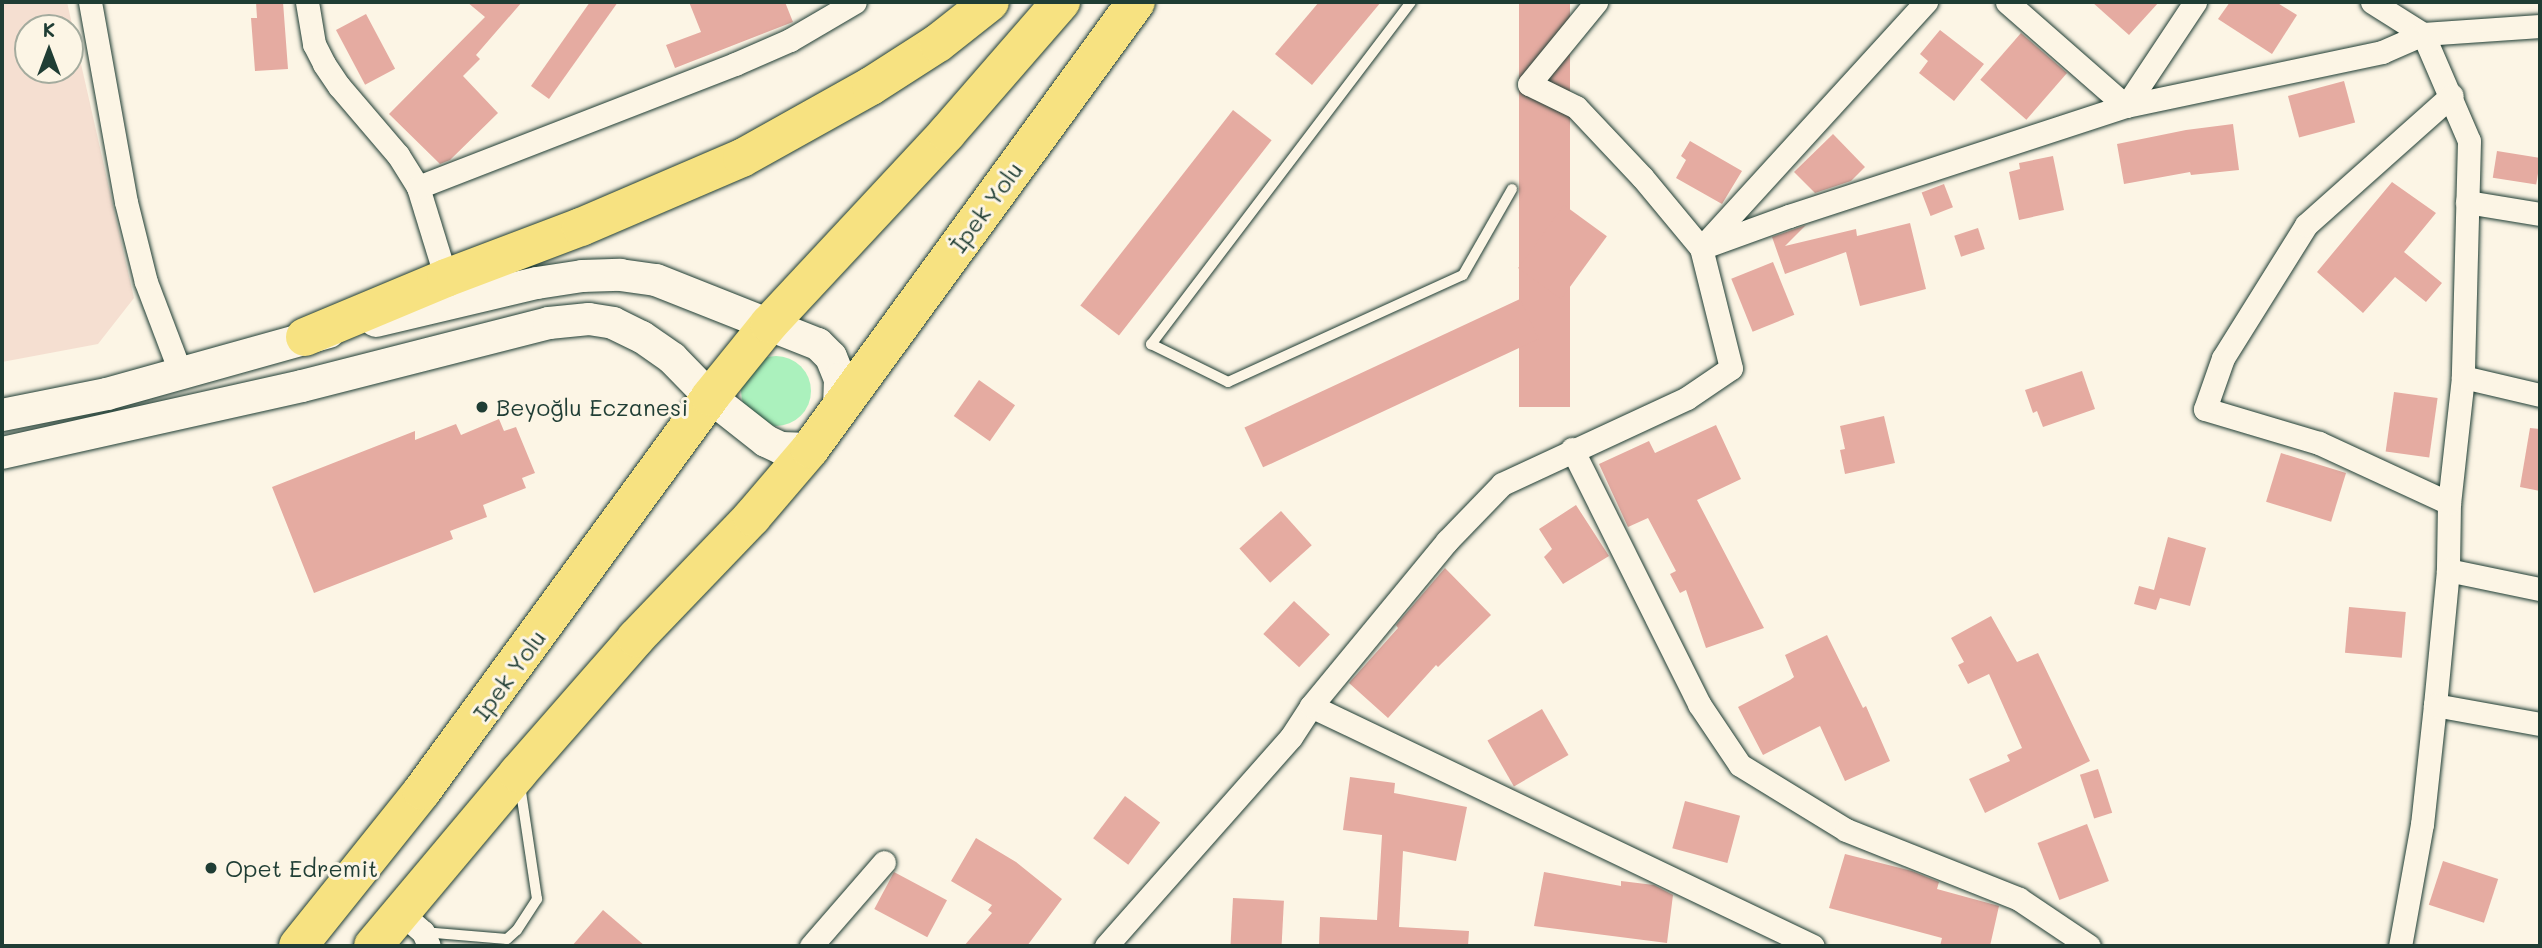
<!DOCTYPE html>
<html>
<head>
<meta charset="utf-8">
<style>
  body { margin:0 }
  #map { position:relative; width:2542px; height:948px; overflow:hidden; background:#fcf5e5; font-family:Mali,sans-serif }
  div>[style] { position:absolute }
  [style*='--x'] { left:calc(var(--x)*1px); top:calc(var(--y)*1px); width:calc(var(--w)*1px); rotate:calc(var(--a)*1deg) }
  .built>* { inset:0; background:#f5dfd1 }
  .green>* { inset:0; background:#abf1bd }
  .round { border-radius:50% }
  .building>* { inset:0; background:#e5aba1; transform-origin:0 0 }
  .roads { filter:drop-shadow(0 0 2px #1f3d34) drop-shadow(0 0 2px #1f3d34) }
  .lane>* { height:10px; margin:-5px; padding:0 5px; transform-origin:5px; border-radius:5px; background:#fcf5e5 }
  .street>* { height:23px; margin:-11.5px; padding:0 11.5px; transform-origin:11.5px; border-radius:11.5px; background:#fcf5e5 }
  .secondary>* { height:32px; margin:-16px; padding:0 16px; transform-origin:16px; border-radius:16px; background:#fcf5e5 }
  .highway>* { height:38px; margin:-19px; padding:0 19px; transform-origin:19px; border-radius:19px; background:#f7e281 }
  .dots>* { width:19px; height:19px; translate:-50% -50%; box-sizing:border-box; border:4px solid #fcf5e5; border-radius:50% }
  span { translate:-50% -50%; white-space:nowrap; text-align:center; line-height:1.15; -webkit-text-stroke:6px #fcf5e5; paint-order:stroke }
  .street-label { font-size:23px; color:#1f3d34 }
  .poi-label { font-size:23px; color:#1f3d34 }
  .left { translate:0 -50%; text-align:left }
  .frame { position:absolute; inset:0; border:4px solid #1f3d34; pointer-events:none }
  .north { position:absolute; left:14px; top:14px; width:70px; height:70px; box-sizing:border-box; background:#fcf5e5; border:2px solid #a4ab9e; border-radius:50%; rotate:0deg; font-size:19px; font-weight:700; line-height:28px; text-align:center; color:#1f3d34 }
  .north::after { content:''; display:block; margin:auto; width:24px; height:32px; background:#1f3d34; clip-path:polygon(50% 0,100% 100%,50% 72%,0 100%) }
</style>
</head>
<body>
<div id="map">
  <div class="built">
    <i style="clip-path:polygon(evenodd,2px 2px,67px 2px,134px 298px,98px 344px,2px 362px,2px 2px,28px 28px,70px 28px,70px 70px,28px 70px,28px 28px)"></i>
  </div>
  <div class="green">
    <i class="round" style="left:741px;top:356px;width:70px;height:70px"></i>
  </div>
  <div class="building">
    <i style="clip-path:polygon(256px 2px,283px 2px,288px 69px,255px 71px,251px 18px,257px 18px)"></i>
    <i style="clip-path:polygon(467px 2px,522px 2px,476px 55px,480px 59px,463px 76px,498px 113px,450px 160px,440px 164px,389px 114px,485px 17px)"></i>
    <i style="clip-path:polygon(590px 2px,618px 2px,549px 99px,531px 86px)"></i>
    <i style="clip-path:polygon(689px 2px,785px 2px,793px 22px,675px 68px,666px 45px,701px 32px)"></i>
    <i style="clip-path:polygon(1319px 2px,1381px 2px,1312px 85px,1275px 54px)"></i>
    <i style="left:1519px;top:2px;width:51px;height:405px"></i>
    <i style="clip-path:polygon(2092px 2px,2159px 2px,2129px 35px)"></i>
    <i style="clip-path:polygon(2230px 2px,2276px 2px,2297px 15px,2272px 54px,2218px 19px)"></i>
    <i style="left:366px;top:14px;width:62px;height:34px;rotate:62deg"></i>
    <i style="clip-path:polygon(1940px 30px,1984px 64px,1954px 101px,1919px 73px,1928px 61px,1920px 54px)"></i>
    <i style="left:2021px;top:33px;width:61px;height:62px;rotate:41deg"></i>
    <i style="left:2344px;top:81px;width:43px;height:58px;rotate:75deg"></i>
    <i style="left:1233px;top:110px;width:49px;height:248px;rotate:38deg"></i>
    <i style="clip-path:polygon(2233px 124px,2239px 170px,2191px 175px,2190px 172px,2124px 184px,2117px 144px,2186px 130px)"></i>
    <i style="clip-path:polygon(1833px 134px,1865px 167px,1851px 181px,1815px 193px,1794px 172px)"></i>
    <i style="clip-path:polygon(1690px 141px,1742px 171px,1722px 204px,1676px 178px,1686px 160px,1681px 156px)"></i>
    <i style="left:2497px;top:151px;width:44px;height:27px;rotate:9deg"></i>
    <i style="clip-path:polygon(2053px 156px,2064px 210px,2019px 220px,2009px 172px,2020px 169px,2019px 163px)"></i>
    <i style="clip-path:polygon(2392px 182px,2436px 213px,2404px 252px,2442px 283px,2426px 302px,2395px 277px,2363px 313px,2317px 272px)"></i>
    <i style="left:1944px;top:184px;width:25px;height:24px;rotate:69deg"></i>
    <i style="left:1564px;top:205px;width:53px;height:78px;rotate:36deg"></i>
    <i style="clip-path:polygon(1910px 223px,1926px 289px,1860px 306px,1846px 252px,1785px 274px,1772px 237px,1806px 225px,1785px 246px,1856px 229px,1857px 236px)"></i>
    <i style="left:1978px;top:228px;width:22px;height:25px;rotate:72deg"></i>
    <i style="left:1773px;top:262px;width:57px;height:45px;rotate:68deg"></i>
    <i style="left:1520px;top:299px;width:44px;height:304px;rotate:65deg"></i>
    <i style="clip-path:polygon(2082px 371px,2095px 409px,2043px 427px,2037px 411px,2033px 413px,2025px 390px)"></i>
    <i style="left:979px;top:380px;width:44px;height:44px;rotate:35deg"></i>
    <i style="left:2394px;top:392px;width:44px;height:60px;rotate:8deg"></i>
    <i style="clip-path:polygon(1884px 416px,1895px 463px,1845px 474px,1840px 450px,1845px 449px,1840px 426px)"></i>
    <i style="clip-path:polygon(499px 419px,504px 431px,516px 427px,535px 473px,522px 478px,526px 488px,483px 505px,487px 517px,450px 531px,453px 539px,314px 593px,272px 487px,415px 431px,415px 440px,456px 424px,461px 435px)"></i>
    <i style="clip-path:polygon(1716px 425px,1741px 479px,1697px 500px,1764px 628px,1706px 648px,1686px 590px,1680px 593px,1670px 574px,1676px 571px,1648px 518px,1628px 527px,1599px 464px,1649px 441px,1655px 453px)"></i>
    <i style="clip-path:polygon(2530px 428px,2540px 429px,2540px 491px,2520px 487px)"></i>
    <i style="left:2281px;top:453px;width:68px;height:51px;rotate:17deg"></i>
    <i style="clip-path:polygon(1576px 505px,1609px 556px,1563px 584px,1544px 557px,1552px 549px,1539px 529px)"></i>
    <i style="left:1281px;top:511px;width:46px;height:56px;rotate:48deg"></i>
    <i style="clip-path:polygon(2168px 537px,2206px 548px,2190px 606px,2160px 598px,2156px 610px,2134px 604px,2139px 586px,2154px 590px)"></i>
    <i style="clip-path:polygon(1445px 568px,1491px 615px,1438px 667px,1436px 665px,1388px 718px,1349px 683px,1398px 628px,1396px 625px)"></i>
    <i style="left:1294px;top:601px;width:49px;height:45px;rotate:43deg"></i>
    <i style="left:2349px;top:607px;width:57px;height:46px;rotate:5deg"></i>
    <i style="clip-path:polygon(1991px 616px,2017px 662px,2038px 653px,2090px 761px,1985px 813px,1969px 779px,2010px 761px,2007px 755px,2022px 748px,1989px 674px,1968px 684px,1958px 665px,1964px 662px,1951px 638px)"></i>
    <i style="clip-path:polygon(1827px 635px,1863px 708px,1866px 706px,1890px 761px,1845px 781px,1820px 726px,1763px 755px,1738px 707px,1790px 680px,1794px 677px,1785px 655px)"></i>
    <i style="left:1542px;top:709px;width:53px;height:63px;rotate:60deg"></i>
    <i style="left:2098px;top:769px;width:46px;height:19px;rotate:72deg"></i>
    <i style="clip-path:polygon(1350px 777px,1395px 783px,1394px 793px,1467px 807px,1456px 861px,1403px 851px,1399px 927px,1469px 931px,1468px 946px,1319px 946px,1320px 917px,1377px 920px,1382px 835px,1343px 830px)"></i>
    <i style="left:1125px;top:796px;width:44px;height:53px;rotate:37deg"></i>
    <i style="left:1685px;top:801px;width:57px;height:49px;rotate:15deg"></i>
    <i style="left:2087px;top:824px;width:61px;height:53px;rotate:69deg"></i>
    <i style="clip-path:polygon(976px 838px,1016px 862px,1062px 899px,1027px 946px,964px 946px,992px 913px,988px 910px,992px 905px,951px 881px)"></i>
    <i style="clip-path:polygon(1845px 854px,1912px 871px,1939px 882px,1937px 889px,1999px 906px,1990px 946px,1940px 946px,1942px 938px,1829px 908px)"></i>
    <i style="left:2443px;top:861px;width:58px;height:46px;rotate:18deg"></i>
    <i style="left:894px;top:872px;width:60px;height:42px;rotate:28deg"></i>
    <i style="clip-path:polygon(1544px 872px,1621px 886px,1621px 881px,1654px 885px,1673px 895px,1667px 943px,1534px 926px)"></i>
    <i style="left:1233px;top:898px;width:51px;height:48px;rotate:3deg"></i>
    <i style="clip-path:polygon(603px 910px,645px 946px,572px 946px)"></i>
  </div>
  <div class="roads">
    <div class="lane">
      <i style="--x:1411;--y:2;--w:430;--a:127.2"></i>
      <i style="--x:1151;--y:344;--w:86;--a:26.3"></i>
      <i style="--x:1228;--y:382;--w:258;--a:-24.5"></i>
      <i style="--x:1463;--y:275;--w:99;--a:-60.3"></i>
      <i style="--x:423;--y:932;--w:84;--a:4.8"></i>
      <i style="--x:507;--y:939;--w:13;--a:-42"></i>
      <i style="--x:517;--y:930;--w:37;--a:-57"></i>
      <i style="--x:537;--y:899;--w:115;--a:-98.5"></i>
    </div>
    <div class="street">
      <i style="--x:90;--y:2;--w:203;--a:79.8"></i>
      <i style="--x:126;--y:202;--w:82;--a:76"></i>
      <i style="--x:146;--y:282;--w:98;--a:69.2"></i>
      <i style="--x:307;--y:2;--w:43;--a:80.5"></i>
      <i style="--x:314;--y:44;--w:22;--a:63"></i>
      <i style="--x:324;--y:64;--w:27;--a:56"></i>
      <i style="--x:339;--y:86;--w:91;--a:49.5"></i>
      <i style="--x:398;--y:155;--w:38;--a:58"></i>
      <i style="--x:418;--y:187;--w:95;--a:72.9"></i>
      <i style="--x:2007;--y:2;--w:158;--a:41.2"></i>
      <i style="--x:2126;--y:106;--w:125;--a:-56.4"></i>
      <i style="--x:2372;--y:2;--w:60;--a:32.1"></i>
      <i style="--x:2423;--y:34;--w:117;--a:-3.9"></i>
      <i style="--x:418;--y:187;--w:340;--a:-21.2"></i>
      <i style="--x:735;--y:64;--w:60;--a:-23.6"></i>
      <i style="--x:790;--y:40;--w:75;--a:-30.3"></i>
      <i style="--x:2467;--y:202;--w:74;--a:9.3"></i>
      <i style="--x:1703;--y:246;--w:331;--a:-47.6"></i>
      <i style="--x:1701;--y:248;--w:94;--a:-20"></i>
      <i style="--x:1789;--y:216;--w:354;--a:-18.1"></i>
      <i style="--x:2126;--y:106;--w:262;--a:-11.9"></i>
      <i style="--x:2382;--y:52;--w:45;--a:-23.7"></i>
      <i style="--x:2423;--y:34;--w:116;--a:66.7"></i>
      <i style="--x:2469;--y:141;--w:236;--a:91.5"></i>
      <i style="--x:2463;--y:377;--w:127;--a:96.3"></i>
      <i style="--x:2449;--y:503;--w:67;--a:90.9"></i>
      <i style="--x:2448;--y:570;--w:136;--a:95.5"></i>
      <i style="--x:2435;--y:705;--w:120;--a:96.2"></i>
      <i style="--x:2422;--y:824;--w:124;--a:100.2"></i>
      <i style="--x:2463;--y:377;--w:79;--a:13.2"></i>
      <i style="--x:1572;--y:449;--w:285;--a:63.5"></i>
      <i style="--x:1699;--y:704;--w:73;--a:56.1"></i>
      <i style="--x:1740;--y:765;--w:124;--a:31.5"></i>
      <i style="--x:1846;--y:830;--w:186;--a:21.7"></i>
      <i style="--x:2019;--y:899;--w:84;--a:33.9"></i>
      <i style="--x:2449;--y:503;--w:143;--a:-155.2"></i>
      <i style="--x:2319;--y:443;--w:119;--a:-163.4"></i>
      <i style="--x:2205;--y:409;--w:54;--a:-70.6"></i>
      <i style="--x:2223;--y:358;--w:157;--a:-58"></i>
      <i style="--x:2306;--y:225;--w:195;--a:-41.7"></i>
      <i style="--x:2448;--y:570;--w:94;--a:11.7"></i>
      <i style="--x:2435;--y:705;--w:107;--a:10.3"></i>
      <i style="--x:1311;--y:706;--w:556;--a:25.55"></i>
      <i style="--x:401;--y:913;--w:29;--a:41"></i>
      <i style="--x:423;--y:932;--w:15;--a:67"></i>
      <i style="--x:811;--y:946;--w:111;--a:-49"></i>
      <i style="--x:1106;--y:946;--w:279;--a:-48.5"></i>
      <i style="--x:1291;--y:737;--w:37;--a:-57"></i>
      <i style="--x:1311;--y:706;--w:214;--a:-50.5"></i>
      <i style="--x:1447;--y:541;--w:79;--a:-46"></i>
      <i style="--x:1502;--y:484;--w:204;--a:-24.9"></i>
      <i style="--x:1687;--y:398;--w:53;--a:-34.3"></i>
      <i style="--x:1731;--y:368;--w:124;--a:-104"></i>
      <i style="--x:1701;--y:248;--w:92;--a:-129.7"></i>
      <i style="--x:1642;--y:177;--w:96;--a:-133.3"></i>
      <i style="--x:1576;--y:107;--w:52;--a:-153.9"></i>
      <i style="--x:1529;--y:84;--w:106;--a:-50.7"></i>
    </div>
    <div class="secondary">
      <i style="--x:376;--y:321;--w:165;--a:-13.3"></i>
      <i style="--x:537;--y:283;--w:46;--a:-8.8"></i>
      <i style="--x:582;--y:276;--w:38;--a:-2"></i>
      <i style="--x:620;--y:275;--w:36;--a:8"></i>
      <i style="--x:656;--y:280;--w:174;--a:21.6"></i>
      <i style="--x:818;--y:344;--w:18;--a:45"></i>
      <i style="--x:831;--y:357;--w:24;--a:68"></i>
      <i style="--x:840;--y:379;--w:34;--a:92"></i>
      <i style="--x:2;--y:415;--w:107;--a:-11.3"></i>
      <i style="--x:107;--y:394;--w:230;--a:-15.6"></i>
      <i style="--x:2;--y:453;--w:307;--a:-12.6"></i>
      <i style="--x:302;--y:386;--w:255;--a:-14.3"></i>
      <i style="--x:549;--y:323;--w:40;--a:-5.7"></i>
      <i style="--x:589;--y:319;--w:24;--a:9"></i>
      <i style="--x:613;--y:323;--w:32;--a:26"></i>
      <i style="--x:642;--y:337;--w:37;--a:35"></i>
      <i style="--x:672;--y:358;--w:54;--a:45.7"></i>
      <i style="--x:710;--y:397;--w:71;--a:38.2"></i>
      <i style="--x:766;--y:441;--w:17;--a:25"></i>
      <i style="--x:781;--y:448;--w:29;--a:2"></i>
    </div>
    <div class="highway">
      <i style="--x:305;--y:337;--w:153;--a:-22.7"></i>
      <i style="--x:446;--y:278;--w:144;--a:-20.7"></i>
      <i style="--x:581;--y:227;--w:175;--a:-23.2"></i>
      <i style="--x:742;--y:158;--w:148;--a:-29.2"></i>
      <i style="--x:871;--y:86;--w:80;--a:-32.7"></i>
      <i style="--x:938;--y:43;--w:66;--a:-38.3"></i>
      <i style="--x:298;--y:946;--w:198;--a:-51.3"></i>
      <i style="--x:422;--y:791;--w:488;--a:-53.8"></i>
      <i style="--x:710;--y:397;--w:94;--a:-51.1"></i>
      <i style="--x:769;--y:324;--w:261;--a:-47"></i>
      <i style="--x:947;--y:133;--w:174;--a:-49"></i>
      <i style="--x:373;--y:946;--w:226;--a:-50"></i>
      <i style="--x:518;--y:773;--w:179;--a:-48.8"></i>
      <i style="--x:636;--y:638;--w:168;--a:-46.2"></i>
      <i style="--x:752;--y:517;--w:89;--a:-49.5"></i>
      <i style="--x:810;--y:449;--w:553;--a:-53.9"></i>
    </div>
  </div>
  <div class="dots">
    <i style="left:482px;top:407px;background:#1f3d34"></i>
    <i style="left:211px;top:868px;background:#1f3d34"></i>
  </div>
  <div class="street-label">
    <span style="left:986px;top:207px;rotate:-54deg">İpek Yolu</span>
    <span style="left:509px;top:675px;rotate:-54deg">Ipek Yolu</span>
  </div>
  <div class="poi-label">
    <span class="left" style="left:496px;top:407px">Beyoğlu Eczanesi</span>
    <span class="left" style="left:225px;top:868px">Opet Edremit</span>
  </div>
  <div class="frame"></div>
  <div class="north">K</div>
</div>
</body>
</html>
